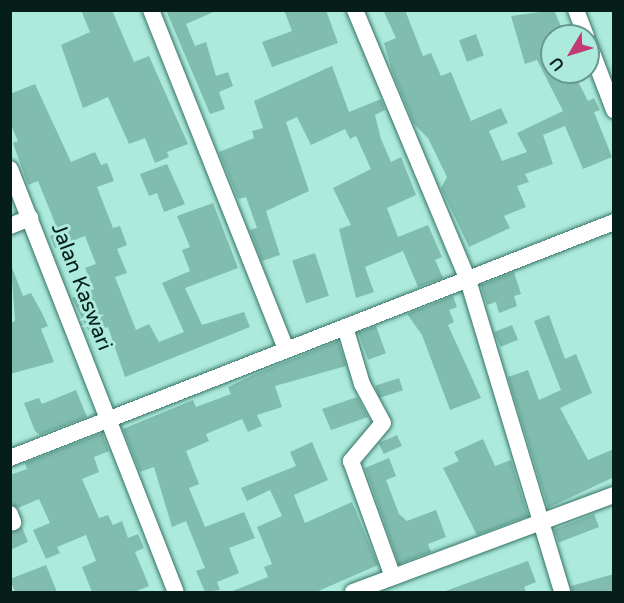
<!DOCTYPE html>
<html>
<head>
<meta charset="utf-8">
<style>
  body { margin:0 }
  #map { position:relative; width:624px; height:603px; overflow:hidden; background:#aceadc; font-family:"Varela Round",sans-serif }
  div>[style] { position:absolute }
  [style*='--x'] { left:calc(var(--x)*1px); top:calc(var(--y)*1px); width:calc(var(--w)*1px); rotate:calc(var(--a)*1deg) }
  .building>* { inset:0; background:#80bdaf; transform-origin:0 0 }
  .roads { filter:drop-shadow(0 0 2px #357266) drop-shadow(0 0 2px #357266) }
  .minor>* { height:16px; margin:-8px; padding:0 8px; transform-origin:8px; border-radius:8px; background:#fff }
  span { translate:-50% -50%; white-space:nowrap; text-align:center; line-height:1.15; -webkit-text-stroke:6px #aceadc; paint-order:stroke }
  .street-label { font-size:21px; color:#051e19 }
  .frame { position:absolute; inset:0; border:12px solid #051e19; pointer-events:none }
  .north { position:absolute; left:540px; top:24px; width:60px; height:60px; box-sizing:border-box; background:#aceadc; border:2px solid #69988e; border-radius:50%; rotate:232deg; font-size:16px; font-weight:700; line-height:24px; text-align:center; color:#051e19 }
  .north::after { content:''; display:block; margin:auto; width:21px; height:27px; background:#c23973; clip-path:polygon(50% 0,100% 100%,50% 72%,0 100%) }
</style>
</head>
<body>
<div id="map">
  <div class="building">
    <i style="clip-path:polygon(81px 10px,112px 10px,134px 62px,149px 56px,188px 144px,167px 152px,169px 157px,155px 163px,145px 138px,129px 144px,108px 97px,83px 108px,61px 45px,90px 32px)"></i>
    <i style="clip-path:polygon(166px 10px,218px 10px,186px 24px,195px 46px,206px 42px,216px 76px,228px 72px,233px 86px,219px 92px,225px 109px,210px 114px)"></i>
    <i style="clip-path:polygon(284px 10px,326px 10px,338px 43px,272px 67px,262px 42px,292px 31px)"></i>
    <i style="clip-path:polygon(383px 10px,405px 10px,423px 56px,431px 53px,441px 76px,451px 72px,471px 121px,501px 108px,508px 123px,489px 131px,502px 161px,527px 152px,517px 133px,563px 111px,537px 60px,525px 64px,511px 16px,554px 10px,565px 36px,552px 36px,552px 72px,573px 72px,588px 101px,594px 98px,600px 110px,594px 112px,612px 157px,583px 169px,565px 126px,543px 135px,553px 164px,525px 174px,529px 182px,517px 186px,526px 207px,504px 216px,510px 228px,469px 247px,441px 188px,447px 177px,428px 138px,414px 124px,392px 71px,384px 43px,396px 38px)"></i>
    <i style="left:476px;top:34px;width:23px;height:18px;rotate:70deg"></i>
    <i style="clip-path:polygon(332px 66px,349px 112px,381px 99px,385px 110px,375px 115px,381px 139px,391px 162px,401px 157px,416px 195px,387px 208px,398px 237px,428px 225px,442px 257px,435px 260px,443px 278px,418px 287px,403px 251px,365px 267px,374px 292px,356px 298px,339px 229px,351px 225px,333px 188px,371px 169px,356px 136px,350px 139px,345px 129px,311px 145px,297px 117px,286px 122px,309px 191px,266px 211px,280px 255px,262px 261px,250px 230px,257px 228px,246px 197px,238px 199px,219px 152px,254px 138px,252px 131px,263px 128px,254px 101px)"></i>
    <i style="clip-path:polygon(35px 84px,71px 162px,95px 152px,101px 165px,107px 163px,114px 181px,97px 187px,113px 228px,120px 226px,127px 245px,117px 249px,127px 273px,115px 277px,136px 330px,149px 324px,159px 342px,184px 332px,162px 283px,190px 271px,182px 250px,190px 247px,177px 216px,213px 203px,238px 268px,185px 288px,202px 325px,244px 312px,250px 327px,125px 377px,108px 327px,90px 334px,72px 298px,94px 289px,85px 268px,96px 264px,85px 236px,55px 248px,50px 236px,59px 233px,38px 181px,28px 185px,13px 143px,18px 141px,10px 123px,10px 94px)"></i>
    <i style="clip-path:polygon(167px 164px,185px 204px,164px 212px,157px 193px,149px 196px,140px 174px)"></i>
    <i style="left:315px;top:253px;width:45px;height:24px;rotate:72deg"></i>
    <i style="clip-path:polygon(11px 265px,23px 296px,31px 293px,42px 313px,48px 326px,41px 329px,54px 362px,10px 374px,10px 323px,15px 321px)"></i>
    <i style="clip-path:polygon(514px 272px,521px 294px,514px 296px,517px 306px,499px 313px,496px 302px,487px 305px,481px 285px)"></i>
    <i style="clip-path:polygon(453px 296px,457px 307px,449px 310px,454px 322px,448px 325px,481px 398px,450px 410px,422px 335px,407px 314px)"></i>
    <i style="clip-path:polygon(549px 315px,565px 359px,576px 354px,592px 393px,560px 408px,588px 460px,614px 449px,614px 477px,548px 508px,508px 377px,528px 370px,539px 400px,561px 390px,534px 321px)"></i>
    <i style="left:512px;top:325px;width:16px;height:19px;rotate:68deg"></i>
    <i style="left:376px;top:326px;width:29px;height:19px;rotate:70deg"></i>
    <i style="clip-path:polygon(338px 341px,346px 366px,275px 386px,282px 407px,257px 415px,262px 426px,248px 432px,242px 419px,206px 434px,209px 441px,186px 451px,199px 484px,189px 488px,205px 527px,244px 512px,255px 538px,229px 548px,239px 573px,217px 582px,220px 590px,205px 592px,196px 571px,205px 568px,186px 521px,172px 527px,154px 467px,140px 472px,123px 429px,193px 400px,196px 407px,231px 394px,228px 387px,253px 375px)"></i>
    <i style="left:399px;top:378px;width:13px;height:25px;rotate:72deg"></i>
    <i style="clip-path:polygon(76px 390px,87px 417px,40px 435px,35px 431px,24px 403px,39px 398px,42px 404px)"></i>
    <i style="clip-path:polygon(357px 397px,368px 417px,331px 430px,322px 409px)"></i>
    <i style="clip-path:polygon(102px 433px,109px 451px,94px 457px,99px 472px,82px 479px,99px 518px,108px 515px,113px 525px,122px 521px,128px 538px,138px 534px,144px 548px,135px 552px,149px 586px,134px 592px,92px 592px,82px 567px,96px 561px,86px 535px,57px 547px,60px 553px,46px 559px,33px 530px,50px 523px,39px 499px,18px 508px,10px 504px,10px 475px,27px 469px,25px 463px)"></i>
    <i style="left:397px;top:435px;width:12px;height:20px;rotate:66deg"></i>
    <i style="clip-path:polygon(483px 439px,495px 466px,511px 460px,528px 516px,477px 535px,443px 468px,459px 461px,454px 452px)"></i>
    <i style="clip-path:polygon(312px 442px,328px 480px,294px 495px,305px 523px,352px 502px,378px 565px,316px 592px,230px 592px,268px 577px,264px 567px,272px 564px,257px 527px,282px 516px,270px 490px,247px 501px,241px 488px,296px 466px,290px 452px)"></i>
    <i style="clip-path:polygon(389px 458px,396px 476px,386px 480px,399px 514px,407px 521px,436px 510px,446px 537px,428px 544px,431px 552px,399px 564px,365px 468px)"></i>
    <i style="left:594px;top:514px;width:14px;height:43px;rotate:69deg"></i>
    <i style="clip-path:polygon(22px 527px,28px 542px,10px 550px,10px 532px)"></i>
    <i style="clip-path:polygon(528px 561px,536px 582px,524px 587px,526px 592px,443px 592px)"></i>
    <i style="clip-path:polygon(46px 565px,57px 592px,15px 592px,10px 579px)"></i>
    <i style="clip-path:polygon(614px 574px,614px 592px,572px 592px,571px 586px)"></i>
  </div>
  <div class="roads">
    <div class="minor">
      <i style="--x:151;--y:10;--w:365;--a:68.3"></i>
      <i style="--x:355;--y:10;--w:293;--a:67.3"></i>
      <i style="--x:468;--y:280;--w:326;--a:73.2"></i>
      <i style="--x:576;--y:10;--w:28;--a:69"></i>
      <i style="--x:588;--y:42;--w:73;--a:69.1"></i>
      <i style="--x:10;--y:169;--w:454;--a:68.6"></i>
      <i style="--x:10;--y:226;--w:22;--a:-22"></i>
      <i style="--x:345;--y:327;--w:59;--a:73.4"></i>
      <i style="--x:362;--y:384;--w:44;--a:61.7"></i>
      <i style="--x:383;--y:423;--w:50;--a:130.1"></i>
      <i style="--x:351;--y:461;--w:123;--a:70.1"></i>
      <i style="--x:10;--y:458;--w:648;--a:-21.34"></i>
      <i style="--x:10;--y:514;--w:9;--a:69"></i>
      <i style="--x:353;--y:592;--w:278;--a:-20.4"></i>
    </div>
  </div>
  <div class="street-label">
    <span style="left:81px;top:287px;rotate:69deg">Jalan Kaswari</span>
  </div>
  <div class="frame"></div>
  <div class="north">U</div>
</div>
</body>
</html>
